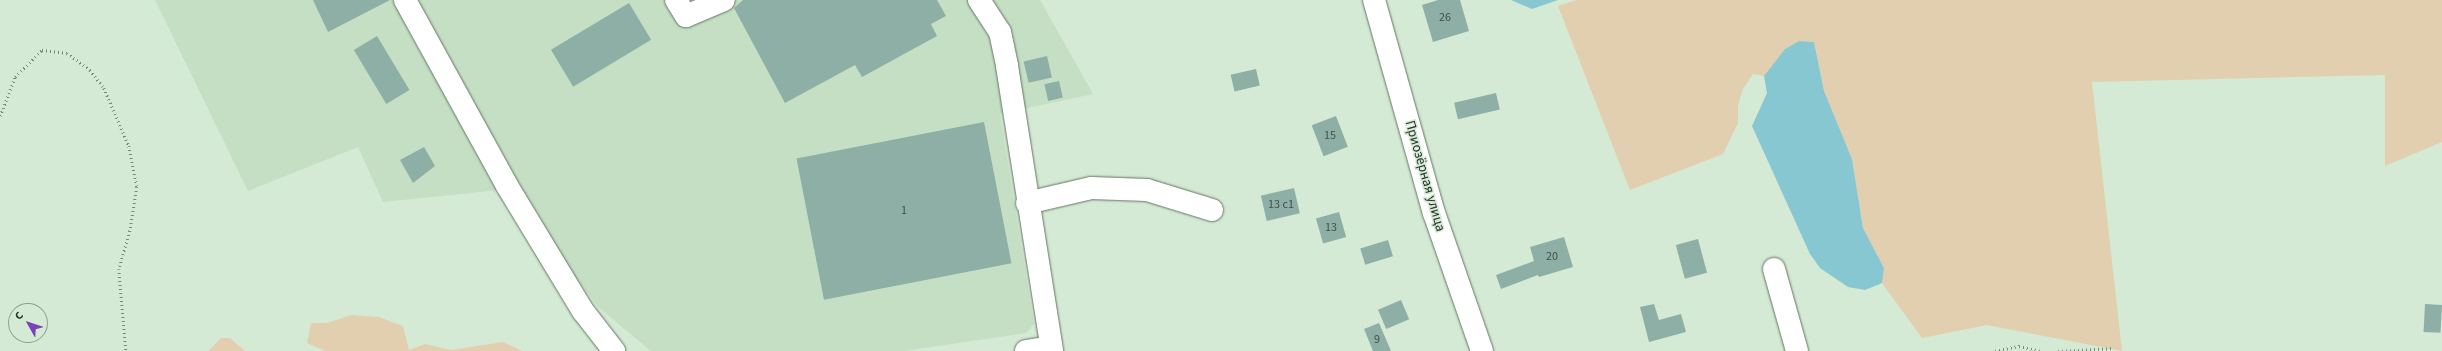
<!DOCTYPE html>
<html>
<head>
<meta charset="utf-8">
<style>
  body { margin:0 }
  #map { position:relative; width:2442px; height:351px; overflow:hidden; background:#d4ead4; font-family:"Source Sans 3",sans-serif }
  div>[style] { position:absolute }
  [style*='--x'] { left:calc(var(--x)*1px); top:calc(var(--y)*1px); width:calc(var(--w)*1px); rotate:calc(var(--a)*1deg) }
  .built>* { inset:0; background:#c4dfc3 }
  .green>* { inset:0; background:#e2cfb0 }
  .water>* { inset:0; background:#87c7d1 }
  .building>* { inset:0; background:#8eafa6; transform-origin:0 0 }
  .path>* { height:2.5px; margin-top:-1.25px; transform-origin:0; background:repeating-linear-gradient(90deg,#7a897a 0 1px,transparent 0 4px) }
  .roads { filter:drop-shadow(0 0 1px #637763) drop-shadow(0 0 1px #637763) }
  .minor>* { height:22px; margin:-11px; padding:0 11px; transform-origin:11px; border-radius:11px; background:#fff }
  span { translate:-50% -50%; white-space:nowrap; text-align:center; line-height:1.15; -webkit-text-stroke:3px #d4ead4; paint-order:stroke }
  .number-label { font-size:12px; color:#425048 }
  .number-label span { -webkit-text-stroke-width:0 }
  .street-label { font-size:14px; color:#293129 }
  .north { position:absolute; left:8px; top:303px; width:40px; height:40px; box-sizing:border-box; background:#d4ead4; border:1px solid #90a090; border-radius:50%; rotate:309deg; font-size:11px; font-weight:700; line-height:16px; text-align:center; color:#293129 }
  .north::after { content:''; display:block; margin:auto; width:14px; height:18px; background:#7b42b8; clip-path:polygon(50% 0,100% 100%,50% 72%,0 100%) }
</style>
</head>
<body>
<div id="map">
  <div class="built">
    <i style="clip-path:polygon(155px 0,1040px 0,1093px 94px,1000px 114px,1034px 324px,1026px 333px,904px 351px,651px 351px,597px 306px,510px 189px,383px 202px,358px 147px,248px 191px)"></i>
  </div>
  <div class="green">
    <i style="clip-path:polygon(1577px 0,2442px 0,2442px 142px,2385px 166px,2385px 75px,2092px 82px,2122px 351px,1987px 325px,1922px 338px,1882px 283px,1884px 268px,1863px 228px,1852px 159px,1824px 91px,1814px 42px,1799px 41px,1785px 49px,1764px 76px,1753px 74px,1743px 89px,1738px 105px,1738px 123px,1723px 154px,1630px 190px,1558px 6px)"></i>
    <i style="clip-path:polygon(351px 315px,379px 317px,403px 326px,409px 350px,425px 344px,451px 350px,503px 342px,522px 351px,325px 351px,307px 343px,311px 323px,327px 323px)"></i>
    <i style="clip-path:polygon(221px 338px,230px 338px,245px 351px,208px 351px)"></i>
  </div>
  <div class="water">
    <i style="clip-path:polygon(1511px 0,1558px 0,1532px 9px)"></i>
    <i style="clip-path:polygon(1799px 41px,1814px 42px,1824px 91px,1852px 159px,1863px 228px,1884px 268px,1882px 283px,1865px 290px,1848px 287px,1820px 268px,1810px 254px,1752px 126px,1767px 93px,1764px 76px,1785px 49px)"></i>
  </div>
  <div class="building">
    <i style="clip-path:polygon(313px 0,390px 0,328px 32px)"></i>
    <i style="clip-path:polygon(743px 0,937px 0,946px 16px,931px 24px,937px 36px,862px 77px,855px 65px,785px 103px,734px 8px)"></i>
    <i style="clip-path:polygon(1438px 0,1460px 0,1469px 31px,1433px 42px,1422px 5px)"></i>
    <i style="left:629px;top:3px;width:43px;height:91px;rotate:59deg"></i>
    <i style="left:377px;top:36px;width:63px;height:27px;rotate:59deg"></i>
    <i style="left:1047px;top:56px;width:22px;height:24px;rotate:77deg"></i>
    <i style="left:1256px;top:69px;width:17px;height:26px;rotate:77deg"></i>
    <i style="left:1059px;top:81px;width:17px;height:15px;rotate:77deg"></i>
    <i style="left:1496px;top:93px;width:17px;height:43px;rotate:77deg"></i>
    <i style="left:1336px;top:116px;width:33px;height:26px;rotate:69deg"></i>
    <i style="left:984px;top:122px;width:144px;height:191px;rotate:79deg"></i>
    <i style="clip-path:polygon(424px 147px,435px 166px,413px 183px,400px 160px)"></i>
    <i style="left:1294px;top:188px;width:26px;height:34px;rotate:77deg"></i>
    <i style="left:1339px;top:212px;width:26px;height:24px;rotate:74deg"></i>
    <i style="clip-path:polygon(1564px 237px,1573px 267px,1539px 277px,1538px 275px,1501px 289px,1496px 275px,1534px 261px,1530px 247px)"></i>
    <i style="left:1698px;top:239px;width:35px;height:23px;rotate:75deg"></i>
    <i style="left:1388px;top:240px;width:17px;height:29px;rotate:73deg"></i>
    <i style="left:1401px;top:300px;width:21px;height:25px;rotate:67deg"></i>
    <i style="clip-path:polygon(1654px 304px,1659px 320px,1681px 314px,1686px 332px,1649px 342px,1640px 307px)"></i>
    <i style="left:2425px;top:304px;width:17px;height:28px;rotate:3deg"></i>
    <i style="clip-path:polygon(1379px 323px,1391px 351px,1373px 351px,1364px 329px)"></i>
  </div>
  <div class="path">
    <i style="--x:0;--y:116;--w:42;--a:-69"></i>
    <i style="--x:15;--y:77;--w:38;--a:-45"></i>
    <i style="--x:42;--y:50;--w:25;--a:7"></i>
    <i style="--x:67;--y:53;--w:29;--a:36"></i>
    <i style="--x:90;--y:70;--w:23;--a:52"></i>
    <i style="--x:104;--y:88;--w:63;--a:66.7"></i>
    <i style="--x:129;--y:146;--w:42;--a:79"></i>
    <i style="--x:137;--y:187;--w:45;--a:99"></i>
    <i style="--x:130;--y:231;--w:40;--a:106"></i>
    <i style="--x:119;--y:269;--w:82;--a:85.1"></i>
    <i style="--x:1995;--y:351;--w:25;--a:-12"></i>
    <i style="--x:2019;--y:346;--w:23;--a:13"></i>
    <i style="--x:2058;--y:351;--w:56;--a:-3.1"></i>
  </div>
  <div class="roads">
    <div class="minor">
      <i style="--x:405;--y:0;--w:210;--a:61.2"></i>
      <i style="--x:506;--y:184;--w:149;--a:58.8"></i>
      <i style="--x:583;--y:311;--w:51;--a:52.2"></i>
      <i style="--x:676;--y:0;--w:19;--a:58"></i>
      <i style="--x:686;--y:16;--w:41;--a:-22.8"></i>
      <i style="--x:979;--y:0;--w:38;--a:57"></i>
      <i style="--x:1000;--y:32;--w:35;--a:78"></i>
      <i style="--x:1007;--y:66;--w:289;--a:81"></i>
      <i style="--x:1374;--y:0;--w:221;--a:74.3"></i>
      <i style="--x:1434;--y:213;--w:146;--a:70.8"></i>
      <i style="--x:1027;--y:203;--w:66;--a:-13.2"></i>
      <i style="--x:1091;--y:188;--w:56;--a:2"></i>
      <i style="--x:1147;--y:190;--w:68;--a:17.1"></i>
      <i style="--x:1774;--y:269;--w:85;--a:74.3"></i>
      <i style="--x:1026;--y:351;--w:25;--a:-9"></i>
    </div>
  </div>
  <div class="number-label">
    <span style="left:1445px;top:18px">26</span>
    <span style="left:1330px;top:136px">15</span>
    <span style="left:1281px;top:205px">13 с1</span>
    <span style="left:904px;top:211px">1</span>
    <span style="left:1331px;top:228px">13</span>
    <span style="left:1552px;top:257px">20</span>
    <span style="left:1377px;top:340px">9</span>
  </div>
  <div class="street-label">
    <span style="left:1425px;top:176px;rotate:74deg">Приозёрная улица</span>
  </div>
  <div class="north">С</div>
</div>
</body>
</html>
